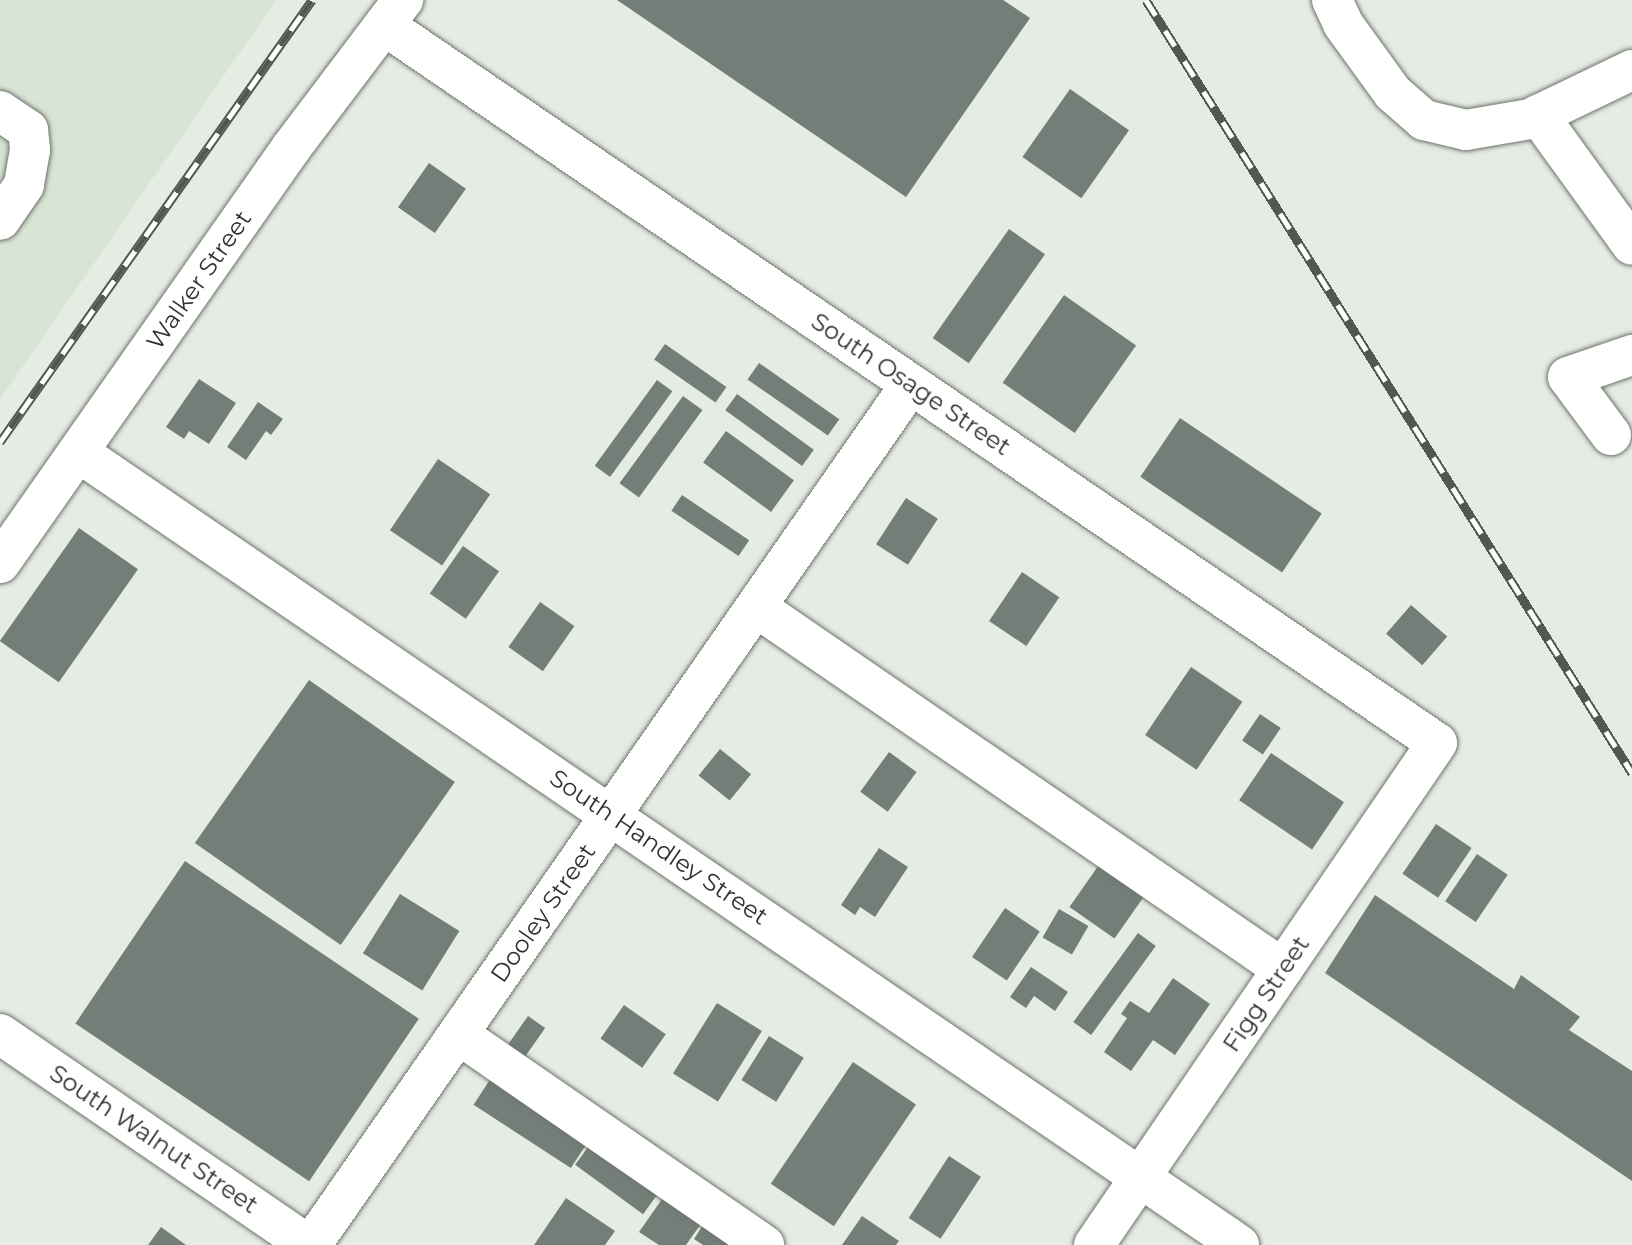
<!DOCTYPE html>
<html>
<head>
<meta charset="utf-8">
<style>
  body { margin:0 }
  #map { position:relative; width:1632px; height:1245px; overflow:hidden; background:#e5ece3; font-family:Montserrat,sans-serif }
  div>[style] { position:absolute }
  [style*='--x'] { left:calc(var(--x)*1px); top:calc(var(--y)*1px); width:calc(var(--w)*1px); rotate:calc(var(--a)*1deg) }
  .built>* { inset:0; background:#d8e4d4 }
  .building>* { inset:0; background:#747e78; transform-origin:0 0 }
  .roads { filter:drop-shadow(0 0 2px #6e746c) drop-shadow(0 0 2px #6e746c) }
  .minor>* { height:40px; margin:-20px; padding:0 20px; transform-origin:20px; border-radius:20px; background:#fff }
  .rail>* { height:9px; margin-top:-4.5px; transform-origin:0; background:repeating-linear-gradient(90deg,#fff 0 18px,#535752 0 36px); box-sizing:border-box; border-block:2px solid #535752 }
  span { translate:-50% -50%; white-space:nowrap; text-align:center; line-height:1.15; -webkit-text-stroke:8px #fff; paint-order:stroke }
  .street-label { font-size:24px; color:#2e312d }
</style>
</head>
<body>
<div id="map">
  <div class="built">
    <i style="clip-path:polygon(0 0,276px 0,0 399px)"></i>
  </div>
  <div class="building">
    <i style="clip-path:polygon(617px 0,1003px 0,1030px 18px,906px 197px)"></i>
    <i style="left:1070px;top:89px;width:72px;height:83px;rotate:35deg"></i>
    <i style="left:429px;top:163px;width:45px;height:54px;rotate:35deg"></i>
    <i style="left:1009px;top:229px;width:44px;height:133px;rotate:35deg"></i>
    <i style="left:1064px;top:295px;width:88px;height:107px;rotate:35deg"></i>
    <i style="left:665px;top:344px;width:75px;height:19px;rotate:35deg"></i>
    <i style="left:759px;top:363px;width:98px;height:20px;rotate:35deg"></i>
    <i style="clip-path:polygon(199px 379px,236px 403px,209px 444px,189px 431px,184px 439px,166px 427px)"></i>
    <i style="left:657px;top:380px;width:19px;height:106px;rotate:36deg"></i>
    <i style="left:737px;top:394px;width:95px;height:20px;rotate:36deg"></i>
    <i style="left:683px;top:396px;width:24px;height:108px;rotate:36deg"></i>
    <i style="clip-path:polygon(258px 402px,283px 419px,271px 435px,266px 431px,246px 460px,227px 447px)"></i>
    <i style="left:1180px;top:418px;width:171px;height:71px;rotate:34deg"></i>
    <i style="left:726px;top:431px;width:84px;height:39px;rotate:36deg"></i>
    <i style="left:438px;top:459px;width:63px;height:86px;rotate:34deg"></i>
    <i style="left:682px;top:495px;width:81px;height:19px;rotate:34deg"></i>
    <i style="left:906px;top:498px;width:38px;height:55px;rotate:33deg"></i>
    <i style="left:79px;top:528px;width:72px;height:138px;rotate:35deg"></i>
    <i style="left:463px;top:546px;width:44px;height:58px;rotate:35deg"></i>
    <i style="left:1022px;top:572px;width:45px;height:59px;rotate:34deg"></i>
    <i style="left:540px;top:602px;width:42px;height:55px;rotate:35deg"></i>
    <i style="left:1411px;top:605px;width:48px;height:38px;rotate:41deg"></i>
    <i style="left:1191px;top:667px;width:62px;height:82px;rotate:34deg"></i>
    <i style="left:309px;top:680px;width:178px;height:199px;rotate:35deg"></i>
    <i style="left:1260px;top:714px;width:25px;height:32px;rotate:34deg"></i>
    <i style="left:720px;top:749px;width:40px;height:34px;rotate:39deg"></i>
    <i style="left:889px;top:752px;width:34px;height:49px;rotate:36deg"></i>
    <i style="left:1271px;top:753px;width:88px;height:57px;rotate:34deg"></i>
    <i style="left:1436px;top:824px;width:43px;height:60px;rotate:34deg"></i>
    <i style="clip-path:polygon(879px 848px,908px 867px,875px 917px,860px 907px,855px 915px,841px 905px)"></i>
    <i style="left:1477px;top:854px;width:37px;height:57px;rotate:34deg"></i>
    <i style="left:185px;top:861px;width:282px;height:196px;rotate:34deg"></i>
    <i style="left:1101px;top:862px;width:55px;height:55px;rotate:35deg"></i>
    <i style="left:400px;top:894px;width:70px;height:70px;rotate:32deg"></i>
    <i style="clip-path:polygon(1375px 895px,1514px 989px,1521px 975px,1580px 1017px,1569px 1030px,1632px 1071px,1632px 1181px,1325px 973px)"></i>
    <i style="left:1005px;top:908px;width:42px;height:59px;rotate:34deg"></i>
    <i style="left:1059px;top:909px;width:34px;height:33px;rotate:30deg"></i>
    <i style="left:1138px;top:933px;width:22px;height:110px;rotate:36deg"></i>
    <i style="clip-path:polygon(1031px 967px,1068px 992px,1055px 1011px,1034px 996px,1026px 1008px,1010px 997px)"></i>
    <i style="clip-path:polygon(1173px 978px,1210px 1004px,1175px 1055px,1153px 1040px,1131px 1071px,1104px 1052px,1127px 1018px,1121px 1014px,1130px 1001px,1149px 1013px)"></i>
    <i style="left:717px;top:1003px;width:53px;height:83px;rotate:32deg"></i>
    <i style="left:624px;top:1005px;width:51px;height:41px;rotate:35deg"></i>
    <i style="left:528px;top:1016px;width:21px;height:37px;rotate:35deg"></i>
    <i style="left:769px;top:1036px;width:41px;height:52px;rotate:32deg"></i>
    <i style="left:853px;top:1062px;width:76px;height:147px;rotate:34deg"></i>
    <i style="left:491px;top:1078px;width:116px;height:32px;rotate:33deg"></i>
    <i style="left:591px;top:1143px;width:84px;height:27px;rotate:36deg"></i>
    <i style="left:949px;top:1156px;width:38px;height:74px;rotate:33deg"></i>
    <i style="clip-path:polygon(667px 1192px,705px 1218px,686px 1245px,659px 1245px,639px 1232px)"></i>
    <i style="clip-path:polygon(566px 1198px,615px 1231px,605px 1245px,534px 1245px)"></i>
    <i style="clip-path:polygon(862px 1216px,899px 1241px,896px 1245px,842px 1245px)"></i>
    <i style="clip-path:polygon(705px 1222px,737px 1245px,703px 1245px,694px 1239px)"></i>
    <i style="clip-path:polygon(161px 1227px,186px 1245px,148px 1245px)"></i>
  </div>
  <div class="roads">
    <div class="minor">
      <i style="--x:1332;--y:0;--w:26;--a:65"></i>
      <i style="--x:1343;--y:24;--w:85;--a:54.1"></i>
      <i style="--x:1393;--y:93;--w:41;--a:41.1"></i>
      <i style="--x:1424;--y:120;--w:43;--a:13.4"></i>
      <i style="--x:1466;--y:130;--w:65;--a:-9.8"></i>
      <i style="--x:1530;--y:119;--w:113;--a:-25.7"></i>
      <i style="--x:384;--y:25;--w:1274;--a:34.29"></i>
      <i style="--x:1437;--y:743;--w:608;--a:124.34"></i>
      <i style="--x:0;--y:111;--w:34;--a:34"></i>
      <i style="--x:28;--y:130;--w:20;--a:84"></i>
      <i style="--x:30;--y:150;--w:36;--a:100"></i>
      <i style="--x:24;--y:185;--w:42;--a:124.4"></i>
      <i style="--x:1538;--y:115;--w:160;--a:54.1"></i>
      <i style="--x:1611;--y:435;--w:72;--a:-126.6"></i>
      <i style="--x:1568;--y:377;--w:68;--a:-19"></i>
      <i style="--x:78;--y:452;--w:1406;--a:34.33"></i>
      <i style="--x:0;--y:563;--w:507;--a:-54.96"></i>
      <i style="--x:291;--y:148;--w:186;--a:-52.9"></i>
      <i style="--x:756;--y:607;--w:639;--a:34.49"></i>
      <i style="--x:0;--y:1034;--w:373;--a:34.4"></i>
      <i style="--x:458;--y:1034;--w:372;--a:34.6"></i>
      <i style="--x:311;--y:1245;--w:1049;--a:-55.13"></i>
    </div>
  </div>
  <div class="rail">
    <i style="--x:1146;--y:0;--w:913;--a:57.84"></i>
    <i style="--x:0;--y:442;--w:541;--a:-54.78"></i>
  </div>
  <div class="street-label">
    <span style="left:199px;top:280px;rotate:-55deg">Walker Street</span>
    <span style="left:911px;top:384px;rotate:34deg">South Osage Street</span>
    <span style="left:659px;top:847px;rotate:34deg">South Handley Street</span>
    <span style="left:543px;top:913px;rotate:-55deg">Dooley Street</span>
    <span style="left:1266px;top:994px;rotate:-56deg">Figg Street</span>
    <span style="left:154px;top:1139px;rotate:34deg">South Walnut Street</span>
  </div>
</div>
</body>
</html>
